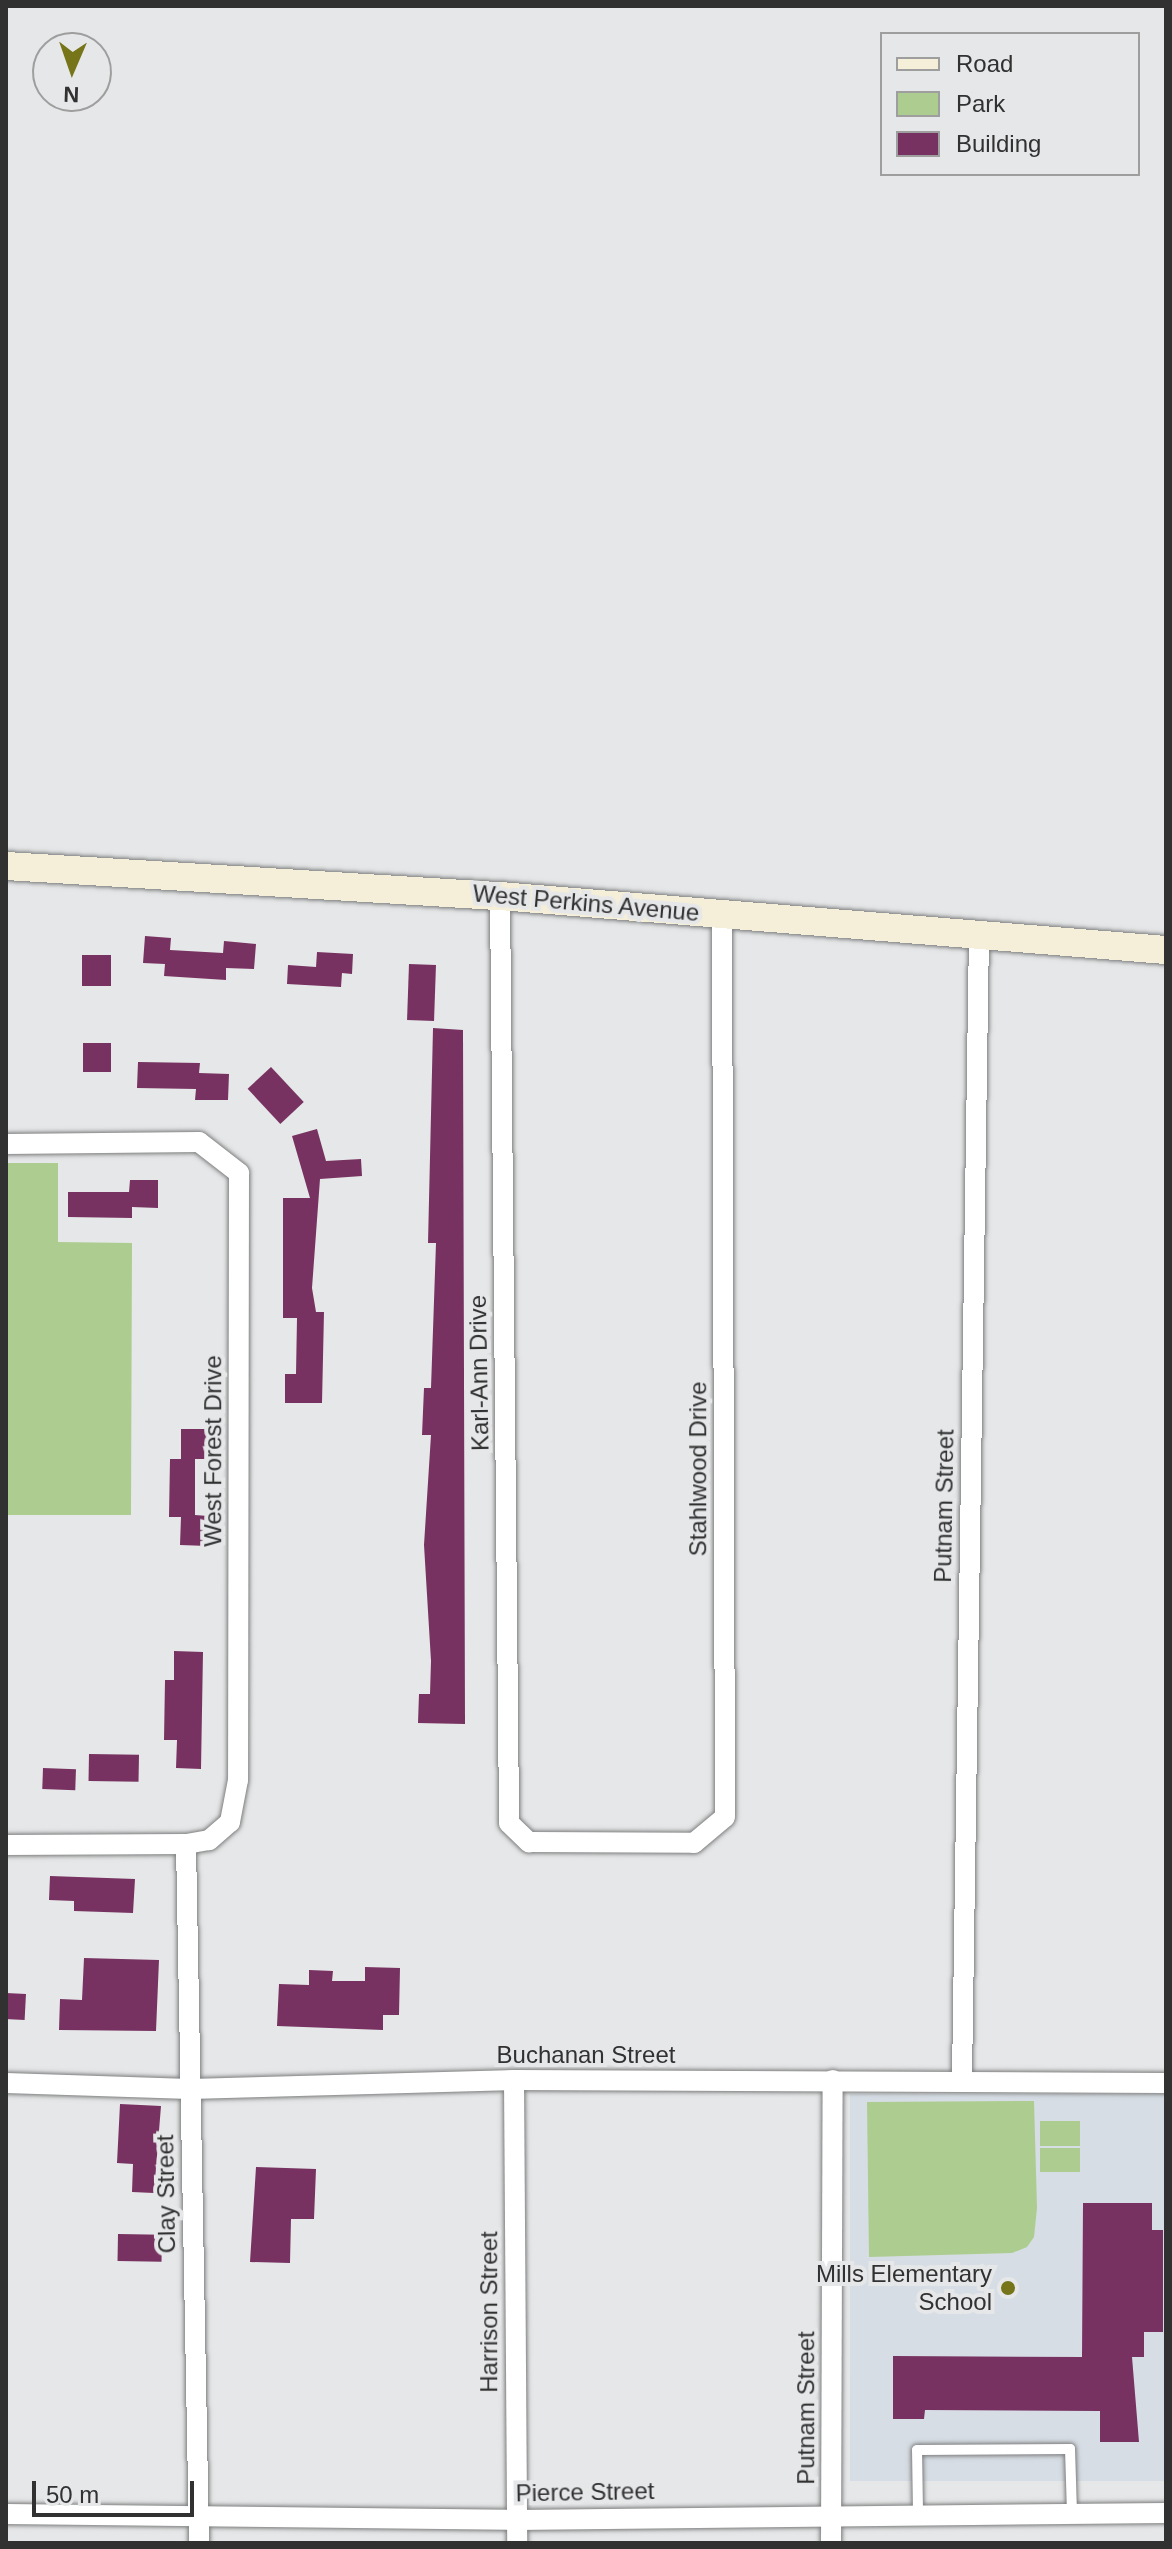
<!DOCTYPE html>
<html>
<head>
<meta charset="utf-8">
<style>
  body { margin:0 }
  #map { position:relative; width:1172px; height:2549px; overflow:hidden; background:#e6e7e8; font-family:Arial,sans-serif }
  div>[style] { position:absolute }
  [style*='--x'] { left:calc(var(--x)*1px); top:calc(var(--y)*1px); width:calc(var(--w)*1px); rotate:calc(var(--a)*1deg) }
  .built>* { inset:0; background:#d6dde4; transform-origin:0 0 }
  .green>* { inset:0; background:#accd8f; transform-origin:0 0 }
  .building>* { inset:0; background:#773261; transform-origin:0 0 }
  .roads { filter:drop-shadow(0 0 2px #7d7e7f) drop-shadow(0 0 2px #7d7e7f) }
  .service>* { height:10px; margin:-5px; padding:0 5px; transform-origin:5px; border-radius:5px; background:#fff }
  .minor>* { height:20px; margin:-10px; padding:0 10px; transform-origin:10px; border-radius:10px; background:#fff }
  .secondary>* { height:28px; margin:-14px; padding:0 14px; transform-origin:14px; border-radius:14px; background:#f5eed8 }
  .dots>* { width:22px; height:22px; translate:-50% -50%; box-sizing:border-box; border:4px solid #e6e7e8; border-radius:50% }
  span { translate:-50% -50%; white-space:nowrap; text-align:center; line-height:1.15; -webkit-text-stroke:8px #e6e7e8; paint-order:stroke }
  .street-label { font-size:24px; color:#313132 }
  .poi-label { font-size:24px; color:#313132 }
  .right { translate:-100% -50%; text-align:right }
  .frame { position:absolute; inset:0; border:8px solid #313132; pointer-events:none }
  .legend { position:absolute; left:880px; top:32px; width:260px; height:144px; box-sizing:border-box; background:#e6e7e8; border:2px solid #9e9e9f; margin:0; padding:10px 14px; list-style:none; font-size:24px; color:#313132 }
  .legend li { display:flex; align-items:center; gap:16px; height:40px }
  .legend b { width:40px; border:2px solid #9e9e9f }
  .north { position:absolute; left:32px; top:32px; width:80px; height:80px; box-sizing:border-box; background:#e6e7e8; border:2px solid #9e9e9f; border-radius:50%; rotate:182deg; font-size:22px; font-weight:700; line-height:32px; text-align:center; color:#313132 }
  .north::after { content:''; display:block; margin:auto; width:28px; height:36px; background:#76751a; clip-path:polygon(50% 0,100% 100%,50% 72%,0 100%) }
  .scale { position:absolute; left:32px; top:2481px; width:162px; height:36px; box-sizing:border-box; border:4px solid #313132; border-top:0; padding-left:10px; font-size:24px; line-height:28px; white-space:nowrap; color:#313132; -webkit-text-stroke:6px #e6e7e8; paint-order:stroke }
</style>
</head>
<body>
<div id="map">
  <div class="built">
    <i style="left:850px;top:2094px;width:316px;height:387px"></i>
  </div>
  <div class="green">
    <i style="clip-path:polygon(6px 1163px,58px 1163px,58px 1242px,132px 1243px,131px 1515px,6px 1515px)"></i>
    <i style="clip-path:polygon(1034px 2101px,1037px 2208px,1034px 2237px,1027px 2247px,1012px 2253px,869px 2257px,867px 2102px)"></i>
    <i style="left:1040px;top:2121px;width:40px;height:25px"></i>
    <i style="left:1040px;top:2148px;width:40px;height:24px"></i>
  </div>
  <div class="building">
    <i style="clip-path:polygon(145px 936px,171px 938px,170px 950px,223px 953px,224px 941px,256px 944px,254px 969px,226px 968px,226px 980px,164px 976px,165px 964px,143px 963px)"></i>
    <i style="clip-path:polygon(317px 952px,353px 954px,352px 974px,342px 973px,341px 987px,287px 984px,288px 965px,316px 967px)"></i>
    <i style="left:111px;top:955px;width:31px;height:29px;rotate:90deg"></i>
    <i style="left:409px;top:964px;width:27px;height:56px;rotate:2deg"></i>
    <i style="clip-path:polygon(433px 1028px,463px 1030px,465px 1724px,418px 1723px,419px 1694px,430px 1694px,431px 1661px,424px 1545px,431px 1435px,422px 1435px,424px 1388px,431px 1388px,436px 1243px,428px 1243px)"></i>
    <i style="left:83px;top:1043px;width:28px;height:29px"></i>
    <i style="clip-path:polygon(138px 1062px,200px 1063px,199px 1073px,229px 1074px,228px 1100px,195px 1100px,196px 1089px,137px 1088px)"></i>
    <i style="left:271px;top:1067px;width:48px;height:32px;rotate:47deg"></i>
    <i style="clip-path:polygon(317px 1129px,326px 1161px,361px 1159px,362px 1176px,320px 1179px,312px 1288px,316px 1312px,324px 1312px,322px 1403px,285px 1403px,285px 1374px,296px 1374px,297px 1318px,283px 1318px,283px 1198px,310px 1198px,292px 1136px)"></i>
    <i style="clip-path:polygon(130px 1180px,158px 1180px,158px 1208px,132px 1207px,132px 1218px,68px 1217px,68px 1192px,129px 1192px)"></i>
    <i style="clip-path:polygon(181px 1429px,208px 1429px,207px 1459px,195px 1459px,195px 1515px,208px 1516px,208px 1546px,180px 1545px,181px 1517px,169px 1517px,170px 1459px,181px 1459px)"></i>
    <i style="clip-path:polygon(174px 1651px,203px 1652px,201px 1769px,176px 1768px,177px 1740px,164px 1740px,165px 1680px,174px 1680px)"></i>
    <i style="left:89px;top:1754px;width:50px;height:27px;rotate:1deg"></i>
    <i style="left:43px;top:1768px;width:33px;height:21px;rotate:2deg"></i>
    <i style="clip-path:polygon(50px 1876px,135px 1879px,133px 1913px,74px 1911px,74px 1901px,49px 1900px)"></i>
    <i style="clip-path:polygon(84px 1958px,159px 1960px,156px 2031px,59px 2030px,60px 1999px,82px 2000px)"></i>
    <i style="clip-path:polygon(365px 1967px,400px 1968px,399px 2015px,383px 2015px,383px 2030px,277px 2026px,279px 1984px,309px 1985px,309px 1970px,333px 1971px,332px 1981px,365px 1981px)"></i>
    <i style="left:6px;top:1993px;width:20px;height:26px;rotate:3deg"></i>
    <i style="clip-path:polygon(120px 2104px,161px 2106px,154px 2193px,132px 2192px,133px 2164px,117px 2163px)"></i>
    <i style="clip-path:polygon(256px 2167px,316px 2169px,314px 2219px,291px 2219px,290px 2263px,250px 2262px)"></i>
    <i style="clip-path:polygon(1083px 2203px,1152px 2203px,1152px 2230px,1163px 2230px,1163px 2332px,1144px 2332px,1144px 2357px,1132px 2357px,1139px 2442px,1100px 2442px,1100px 2411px,925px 2410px,924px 2419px,893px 2419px,893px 2356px,1082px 2357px)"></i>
    <i style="left:118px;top:2234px;width:44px;height:27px;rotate:1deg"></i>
  </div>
  <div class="roads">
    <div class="service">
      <i style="--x:918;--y:2512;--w:62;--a:-90.9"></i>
      <i style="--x:917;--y:2450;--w:153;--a:-0.4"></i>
      <i style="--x:1070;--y:2449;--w:64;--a:88.2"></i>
    </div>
    <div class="minor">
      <i style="--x:500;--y:896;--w:927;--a:89.44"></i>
      <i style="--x:509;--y:1823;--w:28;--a:44"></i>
      <i style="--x:529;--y:1842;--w:165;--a:0.3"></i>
      <i style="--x:694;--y:1843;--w:40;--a:-40"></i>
      <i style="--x:725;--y:1817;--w:903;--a:-90.19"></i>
      <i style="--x:6;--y:1144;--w:193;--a:-0.6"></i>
      <i style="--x:199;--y:1142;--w:51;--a:37.8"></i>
      <i style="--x:239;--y:1173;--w:607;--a:90.09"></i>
      <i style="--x:238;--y:1780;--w:43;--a:100.8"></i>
      <i style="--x:230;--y:1822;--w:28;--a:139"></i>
      <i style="--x:209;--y:1840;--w:23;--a:170"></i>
      <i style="--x:186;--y:1844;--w:180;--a:179.7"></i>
      <i style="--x:186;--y:1844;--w:699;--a:88.93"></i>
      <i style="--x:962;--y:2079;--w:1145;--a:-89.15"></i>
      <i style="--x:514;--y:2080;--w:463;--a:89.6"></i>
      <i style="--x:6;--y:2083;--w:184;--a:1.9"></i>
      <i style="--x:190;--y:2089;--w:324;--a:-1.6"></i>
      <i style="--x:514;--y:2080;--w:652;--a:0.26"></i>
      <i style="--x:6;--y:2514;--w:510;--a:0.67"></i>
      <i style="--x:516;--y:2520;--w:650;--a:-0.62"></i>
      <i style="--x:831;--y:2543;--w:463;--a:-89.8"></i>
    </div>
    <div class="secondary">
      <i style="--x:6;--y:866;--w:495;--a:3.5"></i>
      <i style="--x:500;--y:896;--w:668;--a:4.64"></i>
    </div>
  </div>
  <div class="dots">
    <i style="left:1008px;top:2288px;background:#76751a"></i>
  </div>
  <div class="street-label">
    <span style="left:586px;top:903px;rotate:5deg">West Perkins Avenue</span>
    <span style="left:479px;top:1373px;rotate:-91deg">Karl-Ann Drive</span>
    <span style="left:213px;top:1451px;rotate:-90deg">West Forest Drive</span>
    <span style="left:698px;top:1469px;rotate:-90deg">Stahlwood Drive</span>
    <span style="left:944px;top:1506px;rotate:-89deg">Putnam Street</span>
    <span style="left:586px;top:2055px">Buchanan Street</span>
    <span style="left:166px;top:2194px;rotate:-91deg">Clay Street</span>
    <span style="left:489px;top:2312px;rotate:-90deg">Harrison Street</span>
    <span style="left:806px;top:2408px;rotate:-90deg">Putnam Street</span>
    <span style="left:585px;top:2492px;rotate:-1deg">Pierce Street</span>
  </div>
  <div class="poi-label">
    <span class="right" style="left:992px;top:2288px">Mills Elementary<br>School</span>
  </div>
  <div class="frame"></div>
  <ul class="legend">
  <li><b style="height:10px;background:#f5eed8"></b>Road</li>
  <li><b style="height:22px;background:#accd8f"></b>Park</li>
  <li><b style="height:22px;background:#773261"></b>Building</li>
  </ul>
  <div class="north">N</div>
  <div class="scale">50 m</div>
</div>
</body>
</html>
